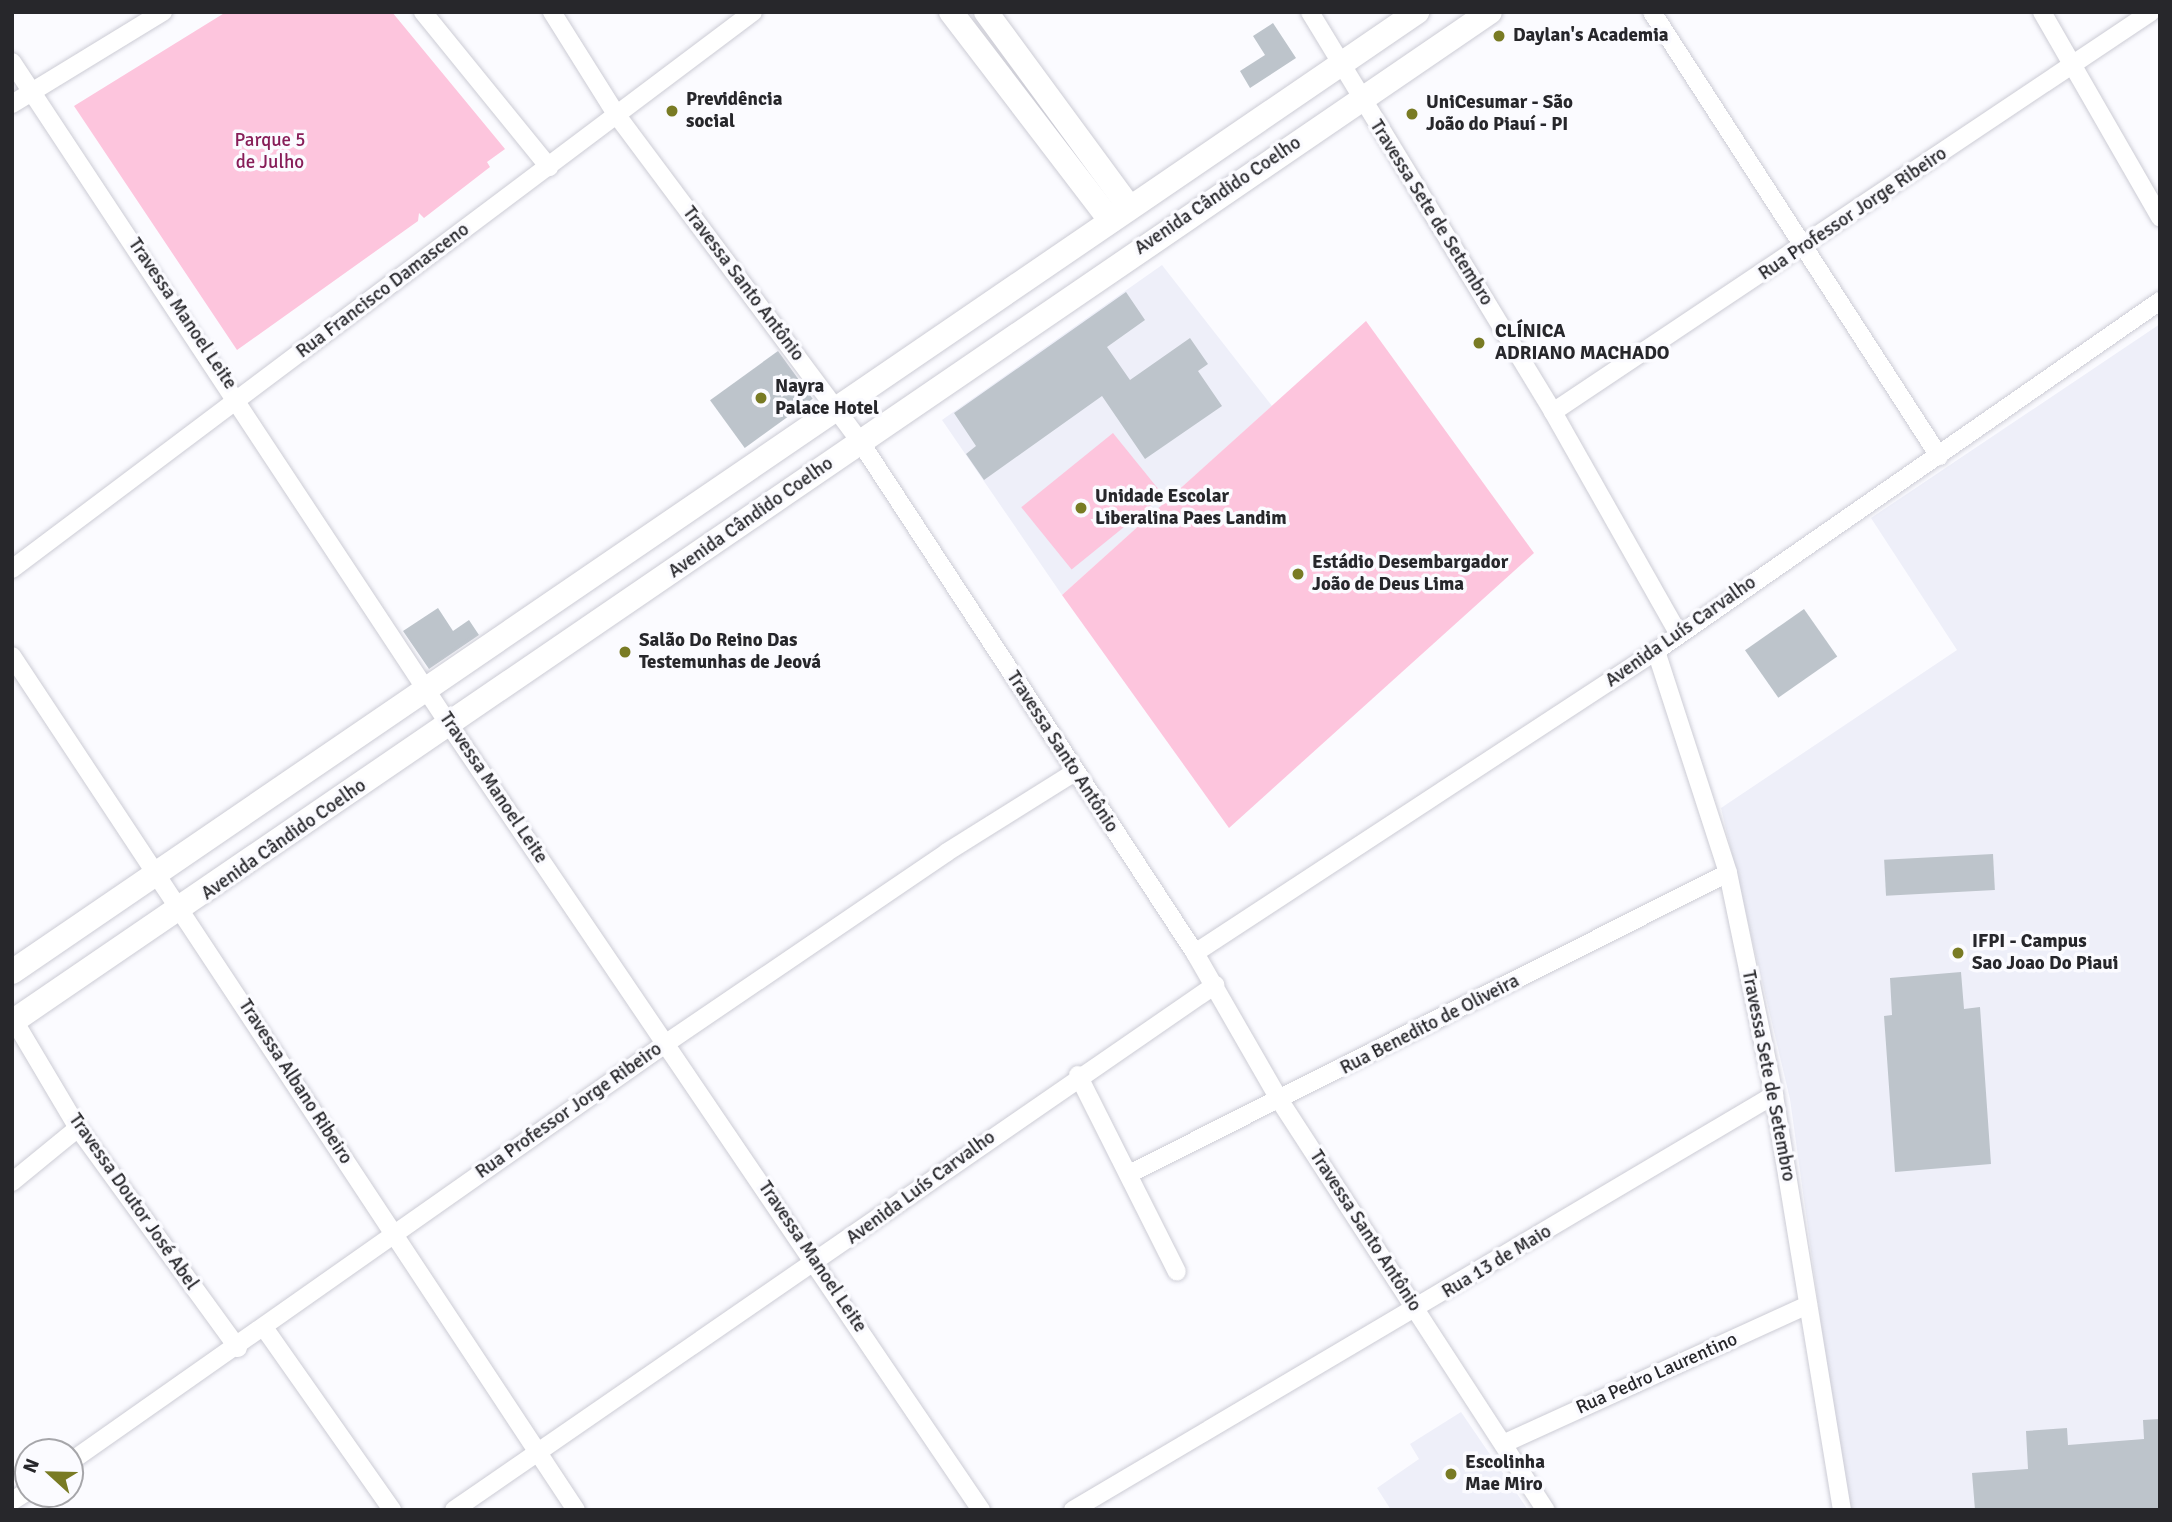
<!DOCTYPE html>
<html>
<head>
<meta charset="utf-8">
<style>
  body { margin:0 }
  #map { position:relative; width:2172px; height:1522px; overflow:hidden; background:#fbfbff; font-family:Signika,sans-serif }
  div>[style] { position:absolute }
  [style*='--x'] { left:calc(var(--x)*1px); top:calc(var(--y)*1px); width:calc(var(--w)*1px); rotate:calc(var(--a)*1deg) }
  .built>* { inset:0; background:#eeeff9 }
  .green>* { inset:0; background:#fdc5dd; transform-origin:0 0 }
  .building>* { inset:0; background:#bdc4cb; transform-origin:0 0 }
  .roads { filter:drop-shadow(0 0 2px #ccccd5) drop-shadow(0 0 2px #ccccd5) }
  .street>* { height:18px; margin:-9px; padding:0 9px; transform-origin:9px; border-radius:9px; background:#fff }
  .secondary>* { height:24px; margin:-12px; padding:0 12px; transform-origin:12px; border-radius:12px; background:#fff }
  .dots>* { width:19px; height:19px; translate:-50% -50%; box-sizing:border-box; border:4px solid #fbfbff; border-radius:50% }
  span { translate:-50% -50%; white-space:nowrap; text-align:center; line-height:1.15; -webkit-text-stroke:7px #fbfbff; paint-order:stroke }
  .poi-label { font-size:19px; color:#27272b; font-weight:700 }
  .left { translate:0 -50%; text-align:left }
  .park-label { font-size:19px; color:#871d58 }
  .street-label { font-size:19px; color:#27272b }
  .frame { position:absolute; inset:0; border:14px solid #27272b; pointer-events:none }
  .north { position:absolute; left:14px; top:1438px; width:70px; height:70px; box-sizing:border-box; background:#fbfbff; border:2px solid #a6a6aa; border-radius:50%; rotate:292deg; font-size:19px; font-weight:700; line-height:28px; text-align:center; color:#27272b }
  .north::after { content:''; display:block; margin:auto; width:24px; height:32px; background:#797b24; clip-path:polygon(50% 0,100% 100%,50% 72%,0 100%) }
</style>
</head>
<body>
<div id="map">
  <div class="built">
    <i style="clip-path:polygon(1162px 265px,1272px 406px,1062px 595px,942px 420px)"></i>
    <i style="clip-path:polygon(2160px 324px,2160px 1510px,1847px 1510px,1790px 1099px,1721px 808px,1957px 650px,1871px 518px)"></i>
    <i style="clip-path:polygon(1461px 1412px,1528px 1510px,1391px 1510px,1377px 1488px,1419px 1459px,1410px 1444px)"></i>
  </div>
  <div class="green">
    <i style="clip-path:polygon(226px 12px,392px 12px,505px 149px,487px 162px,490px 167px,424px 218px,419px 213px,418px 221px,237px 350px,74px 106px)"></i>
    <i style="clip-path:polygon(1366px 321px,1534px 553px,1229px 828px,1062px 595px)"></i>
    <i style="left:1113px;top:433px;width:80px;height:118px;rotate:51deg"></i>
  </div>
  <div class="building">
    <i style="clip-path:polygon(1273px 23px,1296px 58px,1250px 88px,1240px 71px,1265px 55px,1253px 36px)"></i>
    <i style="clip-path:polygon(1126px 292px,1145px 320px,1107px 347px,1130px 380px,1190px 338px,1208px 364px,1198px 371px,1222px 406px,1145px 459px,1102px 396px,984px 480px,966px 454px,976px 446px,954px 413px)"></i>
    <i style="left:778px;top:351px;width:59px;height:84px;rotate:54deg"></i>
    <i style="clip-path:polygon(438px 608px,453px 631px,469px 620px,479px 635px,429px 669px,403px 631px)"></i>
    <i style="left:1804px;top:609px;width:58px;height:72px;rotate:55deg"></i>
    <i style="left:1993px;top:854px;width:36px;height:109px;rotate:87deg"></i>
    <i style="clip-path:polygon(1961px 972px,1964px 1009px,1980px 1007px,1991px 1164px,1895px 1172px,1884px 1016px,1892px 1015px,1890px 978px)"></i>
    <i style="clip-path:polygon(2160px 1419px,2160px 1510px,1975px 1510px,1972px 1473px,2028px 1469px,2026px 1431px,2067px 1428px,2068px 1445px,2144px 1439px,2143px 1420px)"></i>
  </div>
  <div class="roads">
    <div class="street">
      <i style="--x:423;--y:12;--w:200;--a:50.9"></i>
      <i style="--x:552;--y:12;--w:120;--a:57.9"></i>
      <i style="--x:616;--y:114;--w:410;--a:53.3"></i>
      <i style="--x:861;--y:443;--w:610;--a:56.78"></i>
      <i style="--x:1195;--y:953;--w:171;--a:60.1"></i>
      <i style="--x:1280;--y:1101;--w:488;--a:57"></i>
      <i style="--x:1310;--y:12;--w:468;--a:58.7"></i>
      <i style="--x:1553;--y:412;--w:254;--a:60.5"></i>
      <i style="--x:1652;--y:12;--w:529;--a:57.12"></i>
      <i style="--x:2042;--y:12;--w:237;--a:60.1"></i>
      <i style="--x:12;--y:62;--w:795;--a:56.59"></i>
      <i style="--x:450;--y:726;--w:947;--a:55.89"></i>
      <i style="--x:12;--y:104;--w:177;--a:-31.4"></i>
      <i style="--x:1553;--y:412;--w:719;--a:-33.78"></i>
      <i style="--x:12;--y:569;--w:927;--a:-36.93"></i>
      <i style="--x:1656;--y:651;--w:233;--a:72"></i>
      <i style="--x:1728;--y:873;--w:227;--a:78.3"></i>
      <i style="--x:1774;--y:1095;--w:421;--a:80.7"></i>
      <i style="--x:12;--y:656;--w:1023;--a:56.56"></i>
      <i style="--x:1195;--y:953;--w:551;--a:-33.23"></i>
      <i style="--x:1656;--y:651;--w:614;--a:-34.78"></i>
      <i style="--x:12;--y:1017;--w:129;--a:59.3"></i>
      <i style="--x:78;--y:1128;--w:272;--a:54"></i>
      <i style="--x:1078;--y:1075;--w:220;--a:63.3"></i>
      <i style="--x:1129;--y:1174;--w:670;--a:-26.68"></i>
      <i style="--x:12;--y:1182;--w:85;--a:-39.3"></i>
      <i style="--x:265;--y:1329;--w:221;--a:54.9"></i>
      <i style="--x:1505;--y:1443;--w:333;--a:-24.5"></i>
      <i style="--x:70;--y:1462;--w:727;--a:-35.09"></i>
      <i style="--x:665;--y:1044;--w:341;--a:-34.2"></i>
      <i style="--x:947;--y:852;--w:151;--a:-32"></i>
      <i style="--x:12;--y:1501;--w:19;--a:-32"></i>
      <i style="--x:454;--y:1510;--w:925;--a:-34.6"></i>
      <i style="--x:1073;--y:1510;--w:815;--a:-30.63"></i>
    </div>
    <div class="secondary">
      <i style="--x:951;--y:12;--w:263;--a:52.6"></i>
      <i style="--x:986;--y:12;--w:243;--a:53.7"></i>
      <i style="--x:12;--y:972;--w:1702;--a:-34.34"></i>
      <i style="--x:12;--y:1022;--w:1790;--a:-34.35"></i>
    </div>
  </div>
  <div class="dots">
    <i style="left:1499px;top:36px;background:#797b24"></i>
    <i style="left:672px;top:111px;background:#797b24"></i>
    <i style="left:1412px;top:114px;background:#797b24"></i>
    <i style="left:1479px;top:343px;background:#797b24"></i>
    <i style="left:761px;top:398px;background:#797b24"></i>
    <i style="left:1081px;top:508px;background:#797b24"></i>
    <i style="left:1298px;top:574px;background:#797b24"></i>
    <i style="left:625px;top:652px;background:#797b24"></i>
    <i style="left:1958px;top:953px;background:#797b24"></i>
    <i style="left:1451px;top:1474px;background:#797b24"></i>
  </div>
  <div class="poi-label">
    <span class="left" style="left:1513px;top:36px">Daylan's Academia</span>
    <span class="left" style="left:686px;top:111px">Previdência<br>social</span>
    <span class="left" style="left:1426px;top:114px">UniCesumar - São<br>João do Piauí - PI</span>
    <span class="left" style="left:1495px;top:343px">CLÍNICA<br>ADRIANO MACHADO</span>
    <span class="left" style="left:775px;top:398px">Nayra<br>Palace Hotel</span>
    <span class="left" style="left:1095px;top:508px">Unidade Escolar<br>Liberalina Paes Landim</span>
    <span class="left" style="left:1312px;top:574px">Estádio Desembargador<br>João de Deus Lima</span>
    <span class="left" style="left:639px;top:652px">Salão Do Reino Das<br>Testemunhas de Jeová</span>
    <span class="left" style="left:1972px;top:953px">IFPI - Campus<br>Sao Joao Do Piaui</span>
    <span class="left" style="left:1465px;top:1474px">Escolinha<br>Mae Miro</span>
  </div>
  <div class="park-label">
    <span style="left:270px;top:152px">Parque 5<br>de Julho</span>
  </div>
  <div class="street-label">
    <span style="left:1218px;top:196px;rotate:-34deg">Avenida Cândido Coelho</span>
    <span style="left:1431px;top:213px;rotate:58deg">Travessa Sete de Setembro</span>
    <span style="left:1853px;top:214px;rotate:-34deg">Rua Professor Jorge Ribeiro</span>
    <span style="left:743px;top:284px;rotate:53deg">Travessa Santo Antônio</span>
    <span style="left:383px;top:291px;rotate:-37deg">Rua Francisco Damasceno</span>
    <span style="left:182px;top:314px;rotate:56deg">Travessa Manoel Leite</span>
    <span style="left:751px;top:518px;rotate:-35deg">Avenida Cândido Coelho</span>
    <span style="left:1681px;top:632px;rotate:-35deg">Avenida Luís Carvalho</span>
    <span style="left:1062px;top:752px;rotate:57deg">Travessa Santo Antônio</span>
    <span style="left:493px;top:788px;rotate:56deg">Travessa Manoel Leite</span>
    <span style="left:284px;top:840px;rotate:-35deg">Avenida Cândido Coelho</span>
    <span style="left:1430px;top:1025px;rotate:-27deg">Rua Benedito de Oliveira</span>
    <span style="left:1768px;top:1076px;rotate:79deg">Travessa Sete de Setembro</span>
    <span style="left:295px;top:1082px;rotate:57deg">Travessa Albano Ribeiro</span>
    <span style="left:569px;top:1111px;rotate:-35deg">Rua Professor Jorge Ribeiro</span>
    <span style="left:921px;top:1188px;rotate:-36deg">Avenida Luís Carvalho</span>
    <span style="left:133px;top:1202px;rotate:55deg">Travessa Doutor José Abel</span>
    <span style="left:1365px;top:1231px;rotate:57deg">Travessa Santo Antônio</span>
    <span style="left:812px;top:1257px;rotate:56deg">Travessa Manoel Leite</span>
    <span style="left:1497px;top:1262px;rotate:-31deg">Rua 13 de Maio</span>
    <span style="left:1657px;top:1374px;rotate:-24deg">Rua Pedro Laurentino</span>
  </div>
  <div class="frame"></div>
  <div class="north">N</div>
</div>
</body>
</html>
